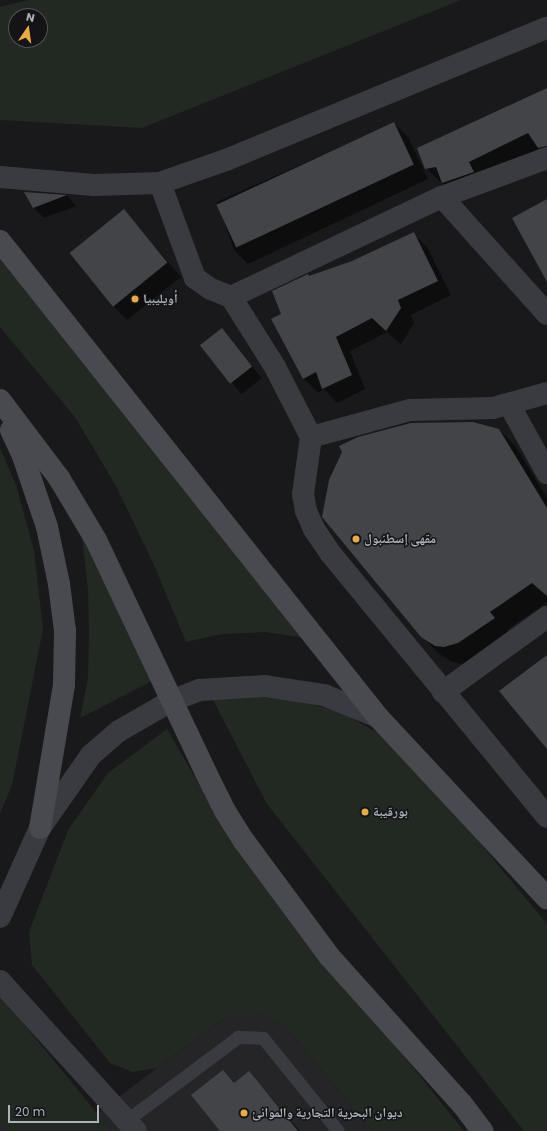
<!DOCTYPE html>
<html>
<head>
<meta charset="utf-8">
<style>
  body { margin:0 }
  #map { position:relative; width:547px; height:1131px; overflow:hidden; background:#19191b; font-family:Poppins,"Noto Naskh Arabic",sans-serif }
  div>[style] { position:absolute }
  [style*='--x'] { left:calc(var(--x)*1px); top:calc(var(--y)*1px); width:calc(var(--w)*1px); rotate:calc(var(--a)*1deg) }
  .built>* { inset:0; background:#252528 }
  .green>* { inset:0; background:#212922 }
  .shadow>* { inset:0; background:#0007; transform-origin:0 0 }
  .building>* { inset:0; background:#434448; transform-origin:0 0 }
  .service>* { height:13px; margin:-6.5px; padding:0 6.5px; transform-origin:6.5px; border-radius:6.5px; background:#3a3b40 }
  .minor>* { height:22px; margin:-11px; padding:0 11px; transform-origin:11px; border-radius:11px; background:#3a3b40 }
  .tertiary>* { height:22px; margin:-11px; padding:0 11px; transform-origin:11px; border-radius:11px; background:#3a3b40 }
  .secondary>* { height:22px; margin:-11px; padding:0 11px; transform-origin:11px; border-radius:11px; background:#484a50 }
  .dots>* { width:11px; height:11px; translate:-50% -50%; box-sizing:border-box; border:2px solid #141416; border-radius:50% }
  span { translate:-50% -50%; white-space:nowrap; text-align:center; line-height:1.15; -webkit-text-stroke:3px #141416; paint-order:stroke }
  .poi-label { font-size:13px; color:#acb1ba; font-weight:700 }
  .left { translate:0 -50%; text-align:left }
  .north { position:absolute; left:8px; top:8px; width:40px; height:40px; box-sizing:border-box; background:#141416; border:1px solid #515358; border-radius:50%; rotate:13deg; font-size:11px; font-weight:700; line-height:16px; text-align:center; color:#acb1ba }
  .north::after { content:''; display:block; margin:auto; width:14px; height:18px; background:#eaab42; clip-path:polygon(50% 0,100% 100%,50% 72%,0 100%) }
  .scale { position:absolute; left:8px; top:1105px; width:91px; height:18px; box-sizing:border-box; border:2px solid #acb1ba; border-top:0; padding-left:5px; font-size:12px; line-height:14px; white-space:nowrap; color:#acb1ba; -webkit-text-stroke:3px #141416; paint-order:stroke }
</style>
</head>
<body>
<div id="map">
  <div class="built">
    <i style="clip-path:polygon(0 995px,97px 1113px,230px 1014px,246px 1013px,267px 1015px,285px 1026px,372px 1131px,0 1131px)"></i>
  </div>
  <div class="green">
    <i style="clip-path:polygon(evenodd,29px 0,461px 0,142px 128px,0 120px,0 7px,29px 0,16px 16px,40px 16px,40px 40px,16px 40px,16px 16px)"></i>
    <i style="clip-path:polygon(0 256px,313px 639px,265px 632px,222px 634px,186px 642px,154px 565px,116px 486px,75px 417px,0 327px)"></i>
    <i style="clip-path:polygon(0 448px,16px 485px,34px 550px,43px 629px,12px 785px,0 814px)"></i>
    <i style="clip-path:polygon(80px 518px,156px 679px,80px 718px,88px 678px,89px 634px,88px 590px)"></i>
    <i style="clip-path:polygon(266px 694px,339px 711px,399px 745px,547px 924px,547px 1131px,524px 1131px,267px 804px,212px 698px)"></i>
    <i style="clip-path:polygon(167px 729px,235px 846px,464px 1131px,372px 1131px,285px 1026px,267px 1015px,230px 1014px,157px 1068px,133px 1072px,110px 1063px,32px 965px,29px 932px,68px 830px,108px 773px)"></i>
    <i style="clip-path:polygon(0 995px,111px 1131px,9px 1131px,0 1120px)"></i>
  </div>
  <div class="shadow">
    <i style="clip-path:polygon(547px 89px,547px 154px,541px 148px,482px 176px,457px 197px,426px 168px)"></i>
    <i style="clip-path:polygon(394px 123px,408px 137px,428px 179px,248px 264px,234px 250px,217px 202px)"></i>
    <i style="clip-path:polygon(26px 193px,67px 196px,76px 206px,44px 218px,34px 208px)"></i>
    <i style="clip-path:polygon(124px 211px,181px 277px,127px 320px,113px 306px)"></i>
    <i style="clip-path:polygon(413px 233px,427px 247px,451px 295px,411px 315px,414px 323px,401px 344px,387px 332px,350px 351px,365px 389px,337px 403px,324px 389px,318px 393px,304px 379px,272px 320px,283px 315px,310px 277px,352px 262px)"></i>
    <i style="left:222px;top:329px;width:63px;height:26px;rotate:51deg"></i>
    <i style="clip-path:polygon(499px 429px,516px 447px,547px 498px,547px 602px,507px 630px,512px 635px,475px 660px,462px 664px,453px 662px,439px 654px,422px 636px)"></i>
    <i style="clip-path:polygon(223px 1071px,235px 1084px,249px 1072px,300px 1131px,221px 1131px)"></i>
  </div>
  <div class="building">
    <i style="clip-path:polygon(547px 88px,547px 146px,538px 148px,528px 133px,469px 162px,474px 172px,442px 183px,436px 167px,425px 169px,417px 148px)"></i>
    <i style="left:394px;top:122px;width:47px;height:196px;rotate:65deg"></i>
    <i style="clip-path:polygon(24px 192px,67px 195px,33px 208px)"></i>
    <i style="clip-path:polygon(547px 199px,547px 282px,512px 218px)"></i>
    <i style="left:124px;top:209px;width:69px;height:70px;rotate:51deg"></i>
    <i style="clip-path:polygon(414px 232px,438px 281px,398px 300px,401px 308px,386px 331px,372px 318px,336px 337px,352px 375px,322px 389px,316px 372px,303px 379px,271px 319px,281px 314px,272px 291px,308px 274px,309px 276px,352px 261px)"></i>
    <i style="left:222px;top:328px;width:49px;height:28px;rotate:52deg"></i>
    <i style="clip-path:polygon(473px 422px,499px 429px,547px 508px,547px 596px,532px 583px,490px 612px,495px 618px,458px 643px,444px 647px,435px 646px,421px 637px,322px 517px,329px 480px,342px 452px,339px 446px,358px 437px,411px 423px)"></i>
    <i style="clip-path:polygon(547px 655px,547px 749px,499px 691px)"></i>
    <i style="clip-path:polygon(223px 1070px,234px 1083px,249px 1071px,298px 1131px,220px 1131px,191px 1095px)"></i>
  </div>
  <div class="service">
    <i style="--x:127;--y:1120;--w:139;--a:-36.8"></i>
    <i style="--x:238;--y:1037;--w:25;--a:2"></i>
    <i style="--x:263;--y:1038;--w:119;--a:51.1"></i>
  </div>
  <div class="minor">
    <i style="--x:0;--y:177;--w:94;--a:4.9"></i>
    <i style="--x:94;--y:185;--w:66;--a:-1.7"></i>
    <i style="--x:160;--y:183;--w:70;--a:-19.2"></i>
    <i style="--x:226;--y:160;--w:347;--a:-22.4"></i>
    <i style="--x:160;--y:183;--w:101;--a:69.8"></i>
    <i style="--x:195;--y:278;--w:19;--a:35"></i>
    <i style="--x:211;--y:289;--w:22;--a:22"></i>
    <i style="--x:231;--y:297;--w:83;--a:57.8"></i>
    <i style="--x:275;--y:367;--w:79;--a:62.8"></i>
    <i style="--x:311;--y:437;--w:58;--a:98"></i>
    <i style="--x:303;--y:494;--w:17;--a:80"></i>
    <i style="--x:306;--y:511;--w:20;--a:66"></i>
    <i style="--x:314;--y:529;--w:30;--a:56"></i>
    <i style="--x:331;--y:554;--w:340;--a:50.6"></i>
    <i style="--x:442;--y:197;--w:157;--a:48.1"></i>
    <i style="--x:231;--y:297;--w:233;--a:-25.4"></i>
    <i style="--x:442;--y:197;--w:112;--a:-20.4"></i>
    <i style="--x:509;--y:404;--w:79;--a:61.2"></i>
    <i style="--x:311;--y:437;--w:103;--a:-15.3"></i>
    <i style="--x:410;--y:410;--w:83;--a:-1.4"></i>
    <i style="--x:493;--y:408;--w:56;--a:-15.5"></i>
    <i style="--x:443;--y:692;--w:128;--a:-35.8"></i>
    <i style="--x:0;--y:981;--w:202;--a:47.8"></i>
  </div>
  <div class="tertiary">
    <i style="--x:0;--y:917;--w:98;--a:-65.8"></i>
    <i style="--x:40;--y:828;--w:89;--a:-55.1"></i>
    <i style="--x:91;--y:755;--w:37;--a:-41"></i>
    <i style="--x:119;--y:731;--w:60;--a:-30"></i>
    <i style="--x:171;--y:701;--w:31;--a:-21"></i>
    <i style="--x:200;--y:690;--w:65;--a:-3.5"></i>
    <i style="--x:265;--y:686;--w:60;--a:8.7"></i>
    <i style="--x:324;--y:695;--w:58;--a:22.2"></i>
  </div>
  <div class="secondary">
    <i style="--x:0;--y:241;--w:608;--a:51.55"></i>
    <i style="--x:378;--y:717;--w:248;--a:47"></i>
    <i style="--x:0;--y:400;--w:98;--a:52.9"></i>
    <i style="--x:59;--y:478;--w:72;--a:59.2"></i>
    <i style="--x:96;--y:540;--w:258;--a:64.7"></i>
    <i style="--x:206;--y:773;--w:42;--a:63.4"></i>
    <i style="--x:225;--y:811;--w:36;--a:58"></i>
    <i style="--x:244;--y:841;--w:143;--a:53.5"></i>
    <i style="--x:329;--y:956;--w:199;--a:48.1"></i>
    <i style="--x:462;--y:1104;--w:34;--a:53"></i>
    <i style="--x:11;--y:430;--w:29;--a:65"></i>
    <i style="--x:23;--y:456;--w:75;--a:71.3"></i>
    <i style="--x:47;--y:527;--w:58;--a:78.1"></i>
    <i style="--x:59;--y:584;--w:47;--a:82.7"></i>
    <i style="--x:65;--y:631;--w:54;--a:91.1"></i>
    <i style="--x:64;--y:685;--w:145;--a:99.5"></i>
  </div>
  <div class="dots">
    <i style="left:135px;top:299px;background:#eaab42"></i>
    <i style="left:356px;top:539px;background:#eaab42"></i>
    <i style="left:365px;top:812px;background:#eaab42"></i>
    <i style="left:244px;top:1113px;background:#eaab42"></i>
  </div>
  <div class="poi-label">
    <span class="left" style="left:143px;top:299px">أويليبيا</span>
    <span class="left" style="left:364px;top:539px">مقهى إسطنبول</span>
    <span class="left" style="left:373px;top:812px">بورقيبة</span>
    <span class="left" style="left:252px;top:1113px">ديوان البحرية التجارية والموانئ</span>
  </div>
  <div class="north">N</div>
  <div class="scale">20 m</div>
</div>
</body>
</html>
